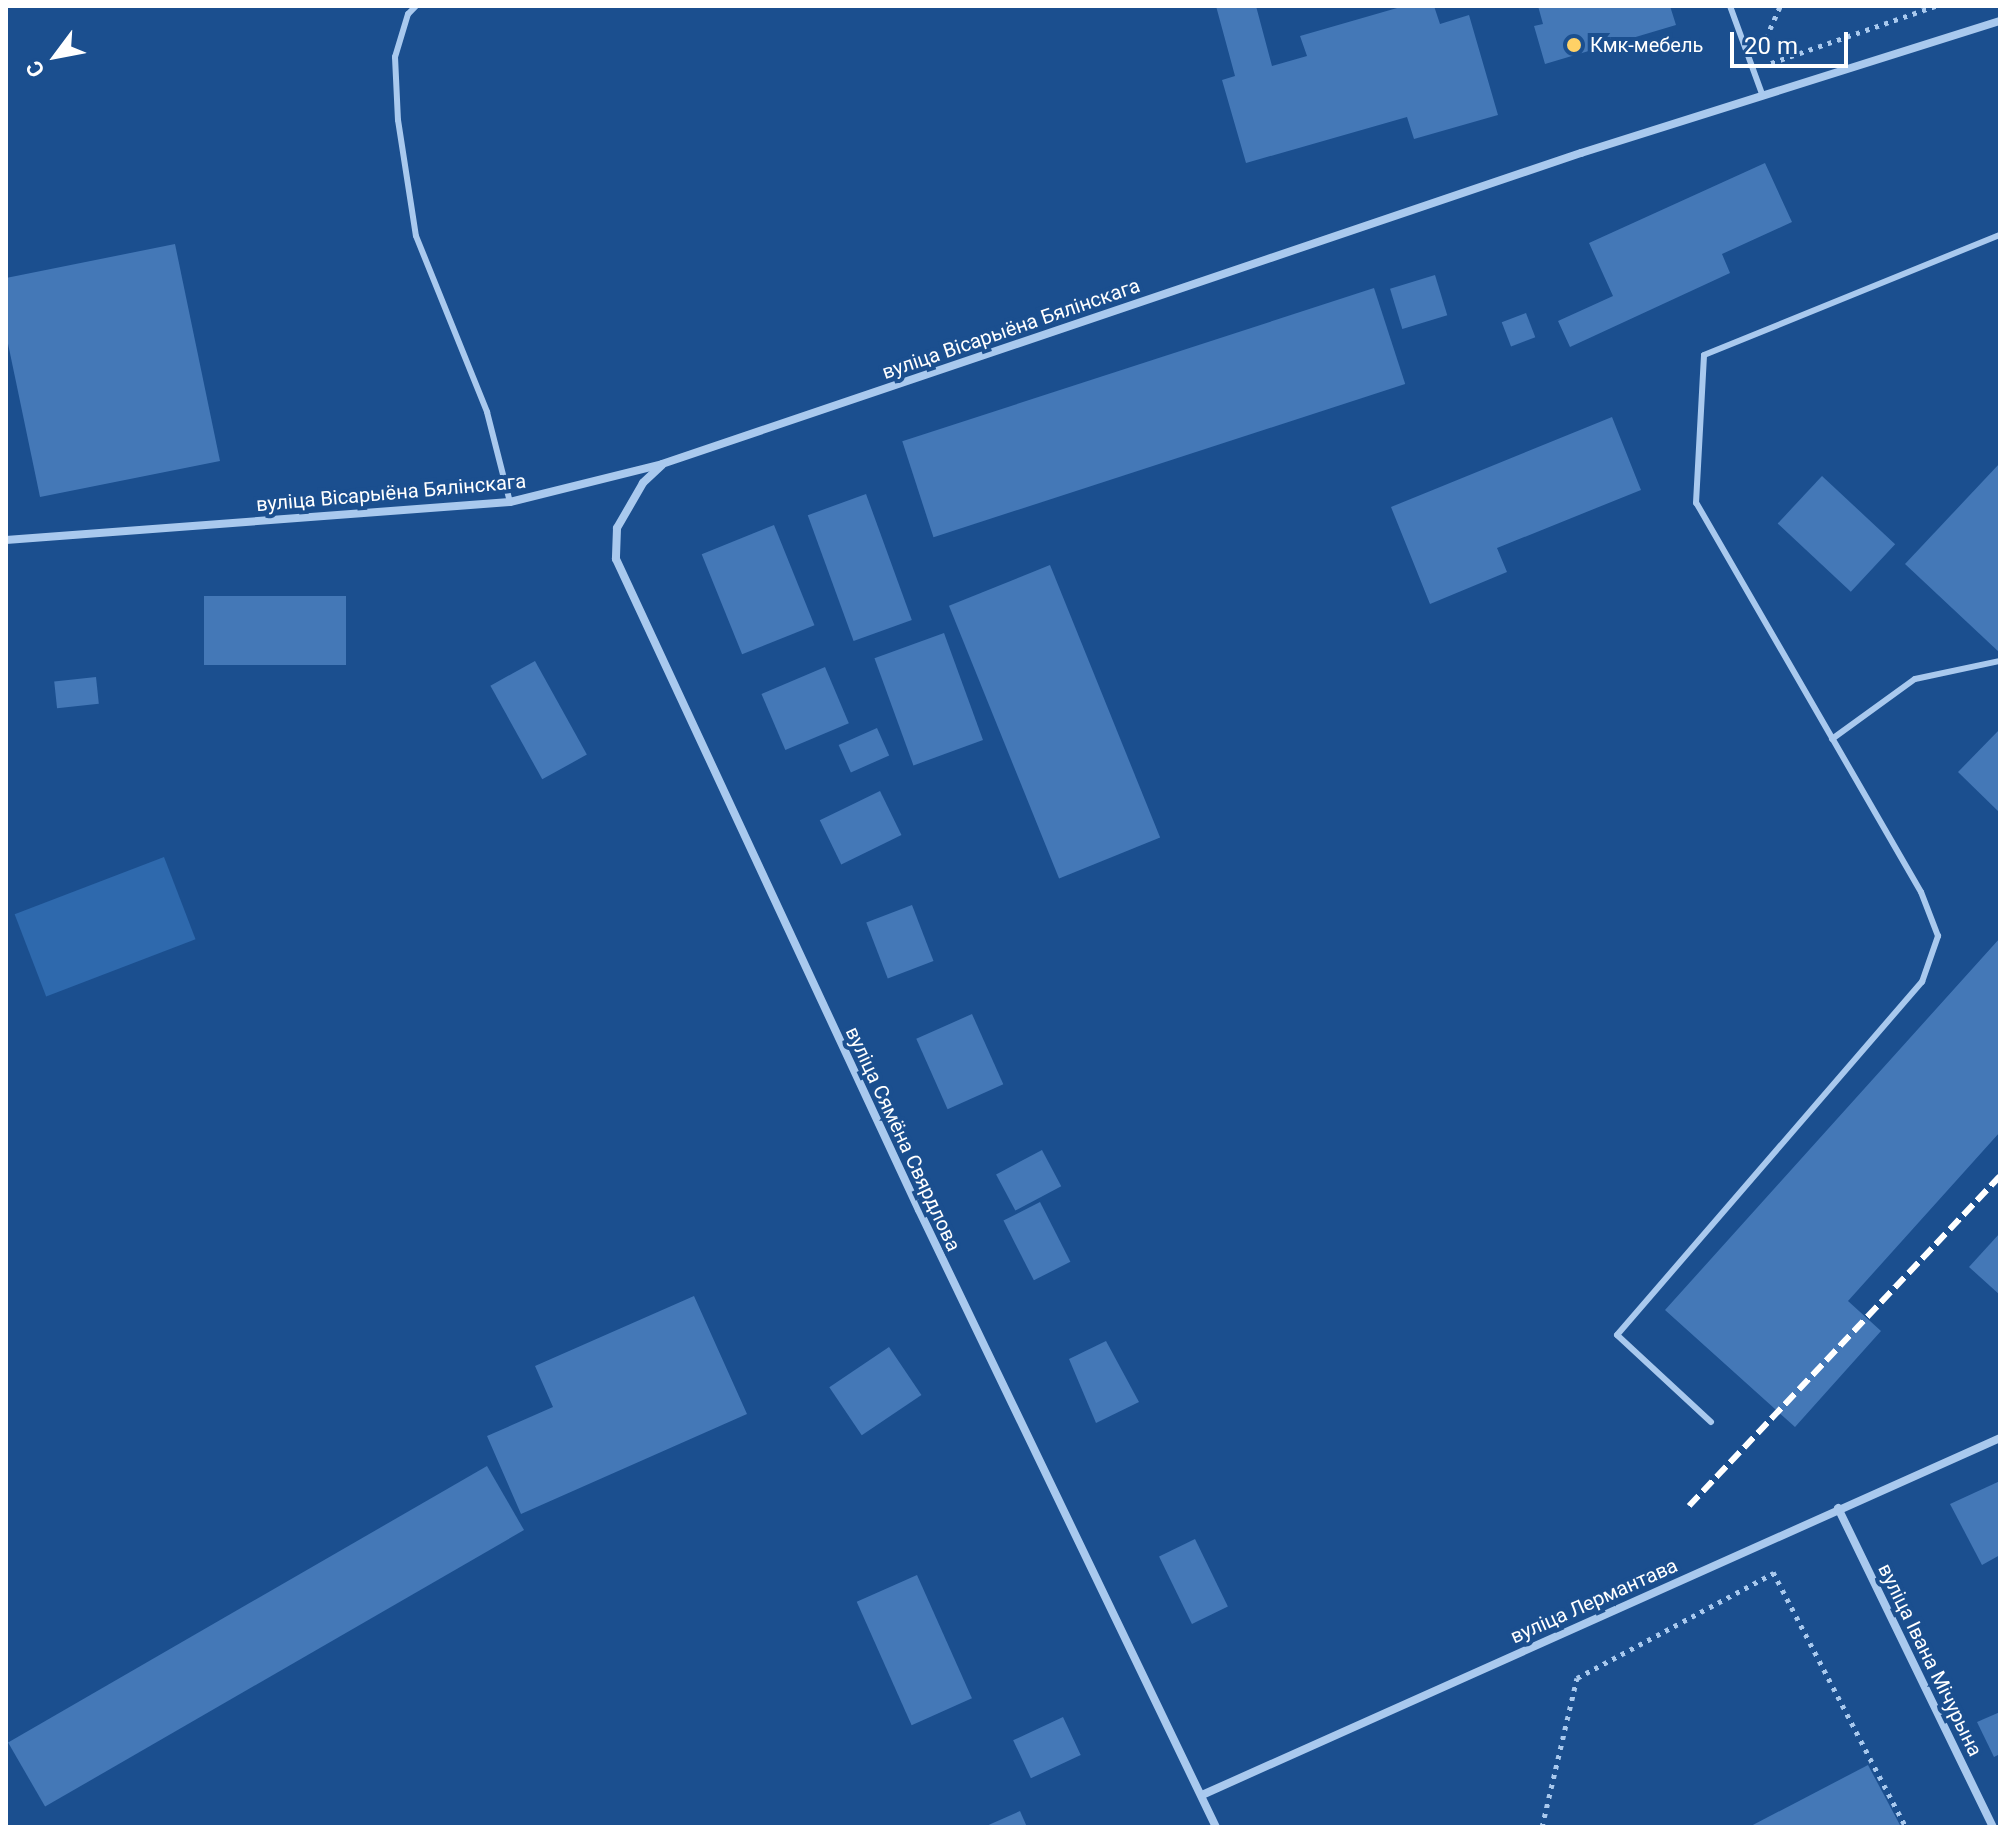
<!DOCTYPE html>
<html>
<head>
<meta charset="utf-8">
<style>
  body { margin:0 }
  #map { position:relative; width:2006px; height:1833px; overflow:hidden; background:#1b4f8f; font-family:Roboto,sans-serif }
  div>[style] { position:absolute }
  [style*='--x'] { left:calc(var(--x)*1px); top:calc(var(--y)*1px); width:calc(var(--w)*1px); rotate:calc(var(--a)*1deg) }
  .green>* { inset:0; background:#2e69ad; transform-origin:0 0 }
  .building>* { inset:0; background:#4478b7; transform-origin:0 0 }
  .path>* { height:5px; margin-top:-2.5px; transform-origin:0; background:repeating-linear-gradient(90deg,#a9c9ee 0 4px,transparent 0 10px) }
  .service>* { height:6px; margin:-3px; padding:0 3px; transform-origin:3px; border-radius:3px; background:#a9c9ee }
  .minor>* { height:8px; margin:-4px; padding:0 4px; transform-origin:4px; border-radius:4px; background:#a9c9ee }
  .rail>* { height:6px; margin-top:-3px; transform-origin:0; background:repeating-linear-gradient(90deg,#fff 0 14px,transparent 0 20px) }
  .dots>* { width:22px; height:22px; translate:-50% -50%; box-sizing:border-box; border:4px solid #1b4f8f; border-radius:50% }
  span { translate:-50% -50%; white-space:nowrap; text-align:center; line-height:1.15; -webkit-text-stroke:8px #1b4f8f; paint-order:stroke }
  .poi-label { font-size:20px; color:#fff }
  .left { translate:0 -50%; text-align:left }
  .street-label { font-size:20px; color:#fff }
  .frame { position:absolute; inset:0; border:8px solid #fff; pointer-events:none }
  .north { position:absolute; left:16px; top:16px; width:80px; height:80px; -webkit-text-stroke:6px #1b4f8f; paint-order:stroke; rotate:238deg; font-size:22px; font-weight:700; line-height:32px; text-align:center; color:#fff }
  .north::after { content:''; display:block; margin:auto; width:28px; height:36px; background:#fff; clip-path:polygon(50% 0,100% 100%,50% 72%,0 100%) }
  .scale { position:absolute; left:1730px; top:32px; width:118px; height:36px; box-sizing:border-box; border:4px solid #fff; border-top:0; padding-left:10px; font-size:24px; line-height:28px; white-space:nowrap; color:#fff; -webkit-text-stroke:6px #1b4f8f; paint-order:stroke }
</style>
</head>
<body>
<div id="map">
  <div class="green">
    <i style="left:164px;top:857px;width:88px;height:160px;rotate:69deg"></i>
  </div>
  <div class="building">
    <i style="clip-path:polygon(1216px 6px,1256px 6px,1272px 66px,1307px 56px,1300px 36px,1404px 6px,1434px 6px,1440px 24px,1469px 15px,1498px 115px,1414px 139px,1407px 117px,1246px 163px,1222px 80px,1235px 76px)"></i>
    <i style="clip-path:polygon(1538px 6px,1670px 6px,1676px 25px,1545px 64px,1534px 26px,1543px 24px)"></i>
    <i style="clip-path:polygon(1765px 163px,1792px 222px,1722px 254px,1730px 273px,1570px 347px,1558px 321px,1613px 296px,1589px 243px)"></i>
    <i style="clip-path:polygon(175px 244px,220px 461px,40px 497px,6px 334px,6px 278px)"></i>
    <i style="left:1435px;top:275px;width:42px;height:47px;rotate:73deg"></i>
    <i style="left:1374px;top:288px;width:101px;height:496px;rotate:72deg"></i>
    <i style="left:1526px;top:313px;width:26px;height:26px;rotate:69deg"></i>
    <i style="clip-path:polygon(1612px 417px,1641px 490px,1497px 548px,1507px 572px,1430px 604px,1391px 507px)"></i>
    <i style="clip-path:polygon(2000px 463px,2000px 653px,1905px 564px)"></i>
    <i style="left:1822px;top:476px;width:100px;height:65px;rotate:43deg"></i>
    <i style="left:866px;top:494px;width:134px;height:62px;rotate:70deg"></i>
    <i style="left:774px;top:525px;width:108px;height:78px;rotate:68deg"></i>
    <i style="left:1050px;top:565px;width:294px;height:109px;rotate:68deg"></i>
    <i style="left:346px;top:596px;width:69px;height:142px;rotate:90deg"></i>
    <i style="left:944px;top:633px;width:114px;height:74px;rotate:70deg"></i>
    <i style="left:535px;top:661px;width:107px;height:51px;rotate:61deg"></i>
    <i style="left:825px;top:667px;width:61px;height:69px;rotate:67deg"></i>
    <i style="left:96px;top:677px;width:27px;height:42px;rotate:84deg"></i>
    <i style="left:877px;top:728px;width:30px;height:42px;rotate:66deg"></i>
    <i style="clip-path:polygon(2000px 729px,2000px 813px,1958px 772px)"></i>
    <i style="left:880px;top:791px;width:49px;height:67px;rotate:64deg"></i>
    <i style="left:912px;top:905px;width:60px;height:49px;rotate:69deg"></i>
    <i style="clip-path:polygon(2000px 938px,2000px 1132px,1848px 1301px,1881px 1331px,1795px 1427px,1665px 1310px)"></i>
    <i style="left:972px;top:1014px;width:77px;height:61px;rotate:66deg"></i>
    <i style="left:1042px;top:1150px;width:41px;height:52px;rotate:62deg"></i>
    <i style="left:1040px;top:1202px;width:67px;height:41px;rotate:63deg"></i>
    <i style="clip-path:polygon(2000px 1233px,2000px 1295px,1969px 1267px)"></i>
    <i style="clip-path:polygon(694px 1296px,747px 1414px,521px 1514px,487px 1436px,553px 1407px,535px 1366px)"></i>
    <i style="clip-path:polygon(1106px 1341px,1139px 1402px,1096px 1423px,1069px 1359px)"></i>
    <i style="left:889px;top:1347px;width:58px;height:72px;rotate:56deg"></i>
    <i style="left:487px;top:1466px;width:74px;height:553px;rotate:60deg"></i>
    <i style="clip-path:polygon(2000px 1481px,2000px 1555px,1982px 1565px,1950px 1504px)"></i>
    <i style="left:1195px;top:1539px;width:75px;height:40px;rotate:64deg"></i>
    <i style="left:917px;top:1575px;width:135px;height:66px;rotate:66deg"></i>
    <i style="clip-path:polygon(2000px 1712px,2000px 1754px,1994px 1757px,1977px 1722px)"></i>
    <i style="left:1063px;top:1717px;width:42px;height:55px;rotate:65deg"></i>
    <i style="clip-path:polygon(1868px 1765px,1901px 1827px,1749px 1827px)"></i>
    <i style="clip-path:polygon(1020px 1811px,1027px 1827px,984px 1827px)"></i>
  </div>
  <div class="path">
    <i style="--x:1766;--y:38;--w:35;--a:-66"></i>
    <i style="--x:1771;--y:63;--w:175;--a:-19.1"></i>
    <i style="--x:1773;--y:1572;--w:288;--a:62.5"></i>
    <i style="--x:1542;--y:1827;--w:153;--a:-76.8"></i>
    <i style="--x:1577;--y:1678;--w:223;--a:-28.1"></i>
  </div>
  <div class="service">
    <i style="--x:416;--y:6;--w:11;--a:135"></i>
    <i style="--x:408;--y:14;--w:45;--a:106.8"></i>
    <i style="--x:395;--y:57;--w:63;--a:87.3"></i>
    <i style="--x:398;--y:120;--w:117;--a:81.2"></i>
    <i style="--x:416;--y:236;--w:190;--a:68"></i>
    <i style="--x:487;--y:412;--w:93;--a:75.7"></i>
    <i style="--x:1730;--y:6;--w:94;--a:70"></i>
    <i style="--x:1832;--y:739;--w:102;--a:-35.9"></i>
    <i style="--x:1915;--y:679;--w:87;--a:-12"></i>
    <i style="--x:1711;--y:1422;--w:128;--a:-137.2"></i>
    <i style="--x:1617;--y:1335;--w:467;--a:-49.2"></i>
    <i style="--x:1922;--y:982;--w:49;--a:-70.8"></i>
    <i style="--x:1938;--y:936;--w:47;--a:-111.1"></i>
    <i style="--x:1921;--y:892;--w:449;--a:-120"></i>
    <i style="--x:1696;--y:503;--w:148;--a:-86.9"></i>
    <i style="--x:1704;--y:355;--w:319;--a:-22.1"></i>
  </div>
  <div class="minor">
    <i style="--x:662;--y:465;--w:26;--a:137"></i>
    <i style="--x:643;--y:483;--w:52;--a:120"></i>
    <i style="--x:617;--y:528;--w:31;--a:92"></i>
    <i style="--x:616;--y:559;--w:718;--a:65.04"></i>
    <i style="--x:919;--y:1210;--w:685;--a:64.3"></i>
    <i style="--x:6;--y:540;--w:505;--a:-4.31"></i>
    <i style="--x:510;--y:502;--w:157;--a:-14"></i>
    <i style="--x:662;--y:464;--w:970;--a:-18.7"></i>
    <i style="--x:1581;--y:153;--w:439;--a:-17.5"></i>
    <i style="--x:1838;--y:1508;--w:355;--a:64.1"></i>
    <i style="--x:1202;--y:1795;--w:874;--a:-24.1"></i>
  </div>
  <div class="rail">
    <i style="--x:1689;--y:1506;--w:453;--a:-46.7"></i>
  </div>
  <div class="dots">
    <i style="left:1574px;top:45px;background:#ffd166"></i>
  </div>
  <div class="poi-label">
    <span class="left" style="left:1590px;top:45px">Кмк-мебель</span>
  </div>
  <div class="street-label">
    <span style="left:1011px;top:329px;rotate:-19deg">вуліца Вісарыёна Бялінскага</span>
    <span style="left:391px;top:493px;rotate:-5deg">вуліца Вісарыёна Бялінскага</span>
    <span style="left:903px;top:1139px;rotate:65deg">вуліца Сямёна Свярдлова</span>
    <span style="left:1594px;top:1601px;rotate:-24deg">вуліца Лермантава</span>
    <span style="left:1930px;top:1660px;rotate:64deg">вуліца Івана Мічурына</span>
  </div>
  <div class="frame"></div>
  <div class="north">С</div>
  <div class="scale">20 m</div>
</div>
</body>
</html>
